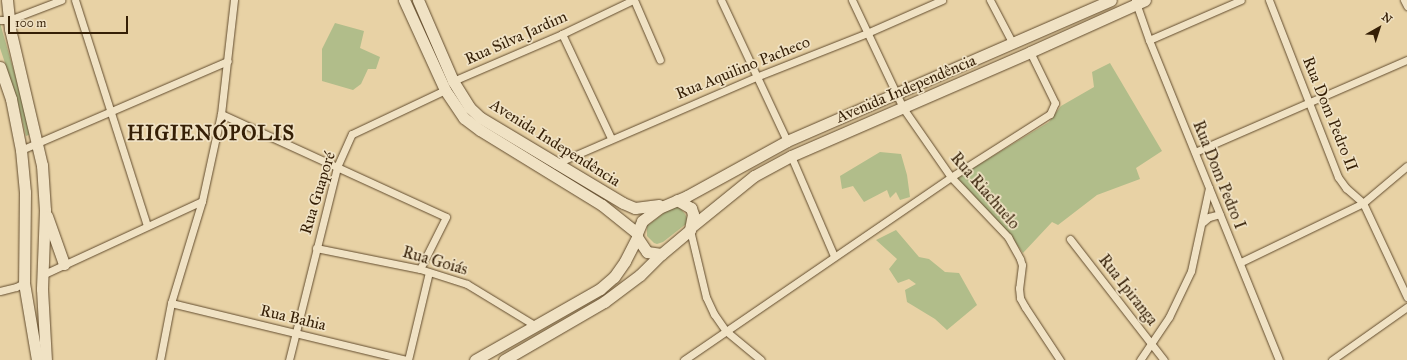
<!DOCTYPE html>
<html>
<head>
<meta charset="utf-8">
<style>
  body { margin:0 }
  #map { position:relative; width:1407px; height:360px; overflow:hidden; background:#e8d2a5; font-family:"IM FELL Great Primer",serif }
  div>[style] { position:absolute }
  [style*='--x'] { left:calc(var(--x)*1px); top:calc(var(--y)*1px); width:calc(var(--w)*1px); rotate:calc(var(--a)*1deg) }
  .green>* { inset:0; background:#b1bd8a }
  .roads { filter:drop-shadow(0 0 1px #624c2e) drop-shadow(0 0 1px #624c2e) }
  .street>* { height:7px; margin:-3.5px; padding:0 3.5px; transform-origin:3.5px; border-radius:3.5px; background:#f0e2c4 }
  .secondary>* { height:11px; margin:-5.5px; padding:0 5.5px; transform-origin:5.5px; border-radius:5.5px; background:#f0e2c4 }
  span { translate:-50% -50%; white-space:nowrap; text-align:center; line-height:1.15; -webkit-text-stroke:3.5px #f0e2c4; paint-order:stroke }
  .street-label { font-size:16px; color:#351f06 }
  .district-label { font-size:20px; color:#351f06; font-weight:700; letter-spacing:1px }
  .north { position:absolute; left:1359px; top:8px; width:40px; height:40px; -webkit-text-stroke:3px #f0e2c4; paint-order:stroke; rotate:39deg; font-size:11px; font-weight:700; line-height:16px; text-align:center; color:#351f06 }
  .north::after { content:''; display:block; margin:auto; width:14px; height:18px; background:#351f06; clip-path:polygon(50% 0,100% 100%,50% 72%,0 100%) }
  .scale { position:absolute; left:8px; top:16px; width:120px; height:18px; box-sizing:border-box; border:2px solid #351f06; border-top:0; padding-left:5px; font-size:12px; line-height:14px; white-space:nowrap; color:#351f06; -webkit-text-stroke:3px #f0e2c4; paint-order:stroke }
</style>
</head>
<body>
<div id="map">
  <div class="green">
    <i style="clip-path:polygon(0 23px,27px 116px,31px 134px,26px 136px,16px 96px,0 48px)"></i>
    <i style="clip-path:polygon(335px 23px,364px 31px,360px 48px,380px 57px,376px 69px,368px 69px,361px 84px,353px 90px,322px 81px,322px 49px)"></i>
    <i style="clip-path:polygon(1110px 63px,1162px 151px,1136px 168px,1140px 179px,1097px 195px,1058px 225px,1052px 222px,1023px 253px,1008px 232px,957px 178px,1049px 122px,1061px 106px,1094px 87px,1092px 72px)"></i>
    <i style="clip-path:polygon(880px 152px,901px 154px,907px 175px,910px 197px,900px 200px,896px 192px,890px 198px,887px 190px,864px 202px,853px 186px,842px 189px,840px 176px)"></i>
    <i style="clip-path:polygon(673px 206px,680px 208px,685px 214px,687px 218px,686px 224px,663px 242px,657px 244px,654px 243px,647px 236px,647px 226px)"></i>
    <i style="clip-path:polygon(896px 230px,919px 257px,929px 259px,945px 272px,959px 273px,977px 305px,947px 330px,935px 319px,907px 302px,905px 290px,916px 284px,909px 279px,898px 283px,889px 269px,897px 259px,876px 240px)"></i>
  </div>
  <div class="roads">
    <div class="street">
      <i style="--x:75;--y:0;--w:236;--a:72.3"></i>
      <i style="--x:634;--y:0;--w:65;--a:66.6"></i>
      <i style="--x:721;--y:0;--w:156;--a:64.9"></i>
      <i style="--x:852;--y:0;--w:119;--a:64.7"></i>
      <i style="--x:903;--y:108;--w:84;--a:55.2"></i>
      <i style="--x:951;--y:177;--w:83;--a:46.5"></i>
      <i style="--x:1008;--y:237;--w:25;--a:61"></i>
      <i style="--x:1020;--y:259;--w:6;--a:72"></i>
      <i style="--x:1022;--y:265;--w:23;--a:97"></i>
      <i style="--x:1019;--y:288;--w:10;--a:84"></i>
      <i style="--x:1020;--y:298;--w:10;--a:61"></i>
      <i style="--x:1025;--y:307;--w:64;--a:56.6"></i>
      <i style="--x:990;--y:0;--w:47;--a:62.4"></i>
      <i style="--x:1135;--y:0;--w:42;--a:70.7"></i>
      <i style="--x:1149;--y:40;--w:345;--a:67.9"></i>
      <i style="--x:1269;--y:0;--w:190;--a:68.7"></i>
      <i style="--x:1338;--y:177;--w:14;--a:54"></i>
      <i style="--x:1346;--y:188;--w:23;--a:41"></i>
      <i style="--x:1363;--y:203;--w:104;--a:64.9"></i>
      <i style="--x:1404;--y:0;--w:7;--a:63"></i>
      <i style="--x:0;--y:20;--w:9;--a:0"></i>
      <i style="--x:9;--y:20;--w:56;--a:-21"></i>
      <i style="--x:562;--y:34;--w:115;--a:64.8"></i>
      <i style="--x:1149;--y:40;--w:100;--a:-23.5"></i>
      <i style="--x:453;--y:81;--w:119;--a:-23.3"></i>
      <i style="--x:562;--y:34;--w:79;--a:-25.6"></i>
      <i style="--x:221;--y:114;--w:247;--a:24.6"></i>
      <i style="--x:446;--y:217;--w:58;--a:116.6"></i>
      <i style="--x:21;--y:150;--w:225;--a:-23.3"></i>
      <i style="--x:1195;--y:152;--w:231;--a:-23.5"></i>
      <i style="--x:791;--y:156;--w:109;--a:66.7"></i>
      <i style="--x:555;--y:164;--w:219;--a:-23.4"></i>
      <i style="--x:756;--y:77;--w:119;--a:-21.6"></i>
      <i style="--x:867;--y:33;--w:82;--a:-23.7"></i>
      <i style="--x:1203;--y:222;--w:8;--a:-40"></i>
      <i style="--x:1209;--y:217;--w:11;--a:-15"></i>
      <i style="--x:690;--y:230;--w:69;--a:76.6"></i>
      <i style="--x:706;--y:297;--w:19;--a:65"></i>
      <i style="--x:714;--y:314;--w:21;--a:55"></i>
      <i style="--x:726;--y:331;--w:45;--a:39.6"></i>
      <i style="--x:1070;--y:239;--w:153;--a:52.2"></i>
      <i style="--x:316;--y:248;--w:106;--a:11.4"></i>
      <i style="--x:420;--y:269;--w:49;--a:17.7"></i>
      <i style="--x:467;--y:284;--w:81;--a:31.3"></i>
      <i style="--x:1241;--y:262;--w:136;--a:-25.8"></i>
      <i style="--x:1363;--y:203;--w:57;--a:-40.1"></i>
      <i style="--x:42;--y:275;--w:176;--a:-24.8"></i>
      <i style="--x:0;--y:291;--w:16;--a:-14"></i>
      <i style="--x:16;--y:287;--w:9;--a:-27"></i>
      <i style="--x:171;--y:303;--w:243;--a:13.6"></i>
      <i style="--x:160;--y:360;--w:58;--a:-79.1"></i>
      <i style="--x:171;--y:303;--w:107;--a:-73.1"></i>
      <i style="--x:202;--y:201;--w:89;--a:-77.7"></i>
      <i style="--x:221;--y:114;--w:115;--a:-83.5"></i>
      <i style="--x:289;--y:360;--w:199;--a:-76"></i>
      <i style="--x:337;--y:167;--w:36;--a:-66"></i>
      <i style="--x:352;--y:134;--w:103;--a:-25.3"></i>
      <i style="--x:408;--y:360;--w:90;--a:-76.6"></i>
      <i style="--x:684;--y:360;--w:324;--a:-34.4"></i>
      <i style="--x:951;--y:177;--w:117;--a:-32.5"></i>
      <i style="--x:1050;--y:114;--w:12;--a:-66"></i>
      <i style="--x:1055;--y:103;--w:57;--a:-116.1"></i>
      <i style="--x:1140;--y:360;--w:52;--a:-56"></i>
      <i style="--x:1169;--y:317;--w:51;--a:-64.4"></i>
      <i style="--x:1191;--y:271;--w:85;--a:-77.8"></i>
      <i style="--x:1332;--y:360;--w:92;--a:-35.2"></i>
    </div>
    <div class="secondary">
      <i style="--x:7;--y:0;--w:29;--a:84"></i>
      <i style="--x:10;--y:29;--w:140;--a:76.8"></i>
      <i style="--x:42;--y:165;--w:45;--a:86.2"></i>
      <i style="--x:45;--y:210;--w:79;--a:92.2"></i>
      <i style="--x:42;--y:289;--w:71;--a:86.8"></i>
      <i style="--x:404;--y:0;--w:99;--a:65.5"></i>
      <i style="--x:445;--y:90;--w:34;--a:56"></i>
      <i style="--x:464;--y:118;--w:20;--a:37"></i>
      <i style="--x:480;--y:130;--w:143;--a:31.6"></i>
      <i style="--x:602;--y:205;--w:45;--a:38.7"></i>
      <i style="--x:418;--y:0;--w:88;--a:66.6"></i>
      <i style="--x:453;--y:81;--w:31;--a:58"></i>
      <i style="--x:469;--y:107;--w:16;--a:43"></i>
      <i style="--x:481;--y:118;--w:165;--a:30.9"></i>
      <i style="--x:623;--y:203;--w:13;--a:23"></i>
      <i style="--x:635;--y:208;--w:24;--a:-7"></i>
      <i style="--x:0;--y:67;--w:34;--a:71"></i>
      <i style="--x:11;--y:99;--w:52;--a:78.9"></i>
      <i style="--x:21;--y:150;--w:42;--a:84.6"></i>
      <i style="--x:25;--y:192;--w:91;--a:90.6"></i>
      <i style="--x:24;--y:283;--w:78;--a:80.4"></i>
      <i style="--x:677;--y:200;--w:16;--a:30"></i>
      <i style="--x:691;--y:208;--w:6;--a:72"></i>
      <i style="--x:693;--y:214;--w:16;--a:101"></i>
      <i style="--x:690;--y:230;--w:38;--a:140"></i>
      <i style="--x:661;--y:254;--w:14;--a:-172"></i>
      <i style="--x:647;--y:252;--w:18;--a:-124"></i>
      <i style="--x:637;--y:237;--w:4;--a:-90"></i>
      <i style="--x:637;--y:233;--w:13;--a:-67"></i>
      <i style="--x:642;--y:221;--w:21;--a:-37"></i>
      <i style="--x:659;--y:208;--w:30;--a:-23"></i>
      <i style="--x:687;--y:196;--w:114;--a:-28.8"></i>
      <i style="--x:787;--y:141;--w:353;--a:-23.5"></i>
      <i style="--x:47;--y:216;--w:51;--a:70.5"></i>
      <i style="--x:691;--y:227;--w:81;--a:-39"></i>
      <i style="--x:754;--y:176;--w:42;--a:-28.4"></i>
      <i style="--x:791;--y:156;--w:261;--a:-23.5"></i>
      <i style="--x:1030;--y:52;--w:126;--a:-24.3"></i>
      <i style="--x:475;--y:360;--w:144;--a:-29.6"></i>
      <i style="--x:600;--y:289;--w:18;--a:-41"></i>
      <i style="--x:614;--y:277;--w:19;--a:-55"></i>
      <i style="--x:625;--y:261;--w:27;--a:-63"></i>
      <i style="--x:504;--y:360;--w:116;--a:-30.1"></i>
      <i style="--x:604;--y:302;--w:45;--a:-36.9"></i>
      <i style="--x:640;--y:275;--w:30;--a:-45"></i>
    </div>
  </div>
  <div class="street-label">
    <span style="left:516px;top:38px;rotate:-24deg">Rua Silva Jardim</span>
    <span style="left:743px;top:68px;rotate:-22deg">Rua Aquilino Pacheco</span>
    <span style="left:906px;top:89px;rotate:-23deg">Avenida Independência</span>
    <span style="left:1330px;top:114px;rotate:68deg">Rua Dom Pedro II</span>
    <span style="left:555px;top:143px;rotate:32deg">Avenida Independência</span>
    <span style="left:1219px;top:175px;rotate:68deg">Rua Dom Pedro I</span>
    <span style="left:985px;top:191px;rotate:49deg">Rua Riachuelo</span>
    <span style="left:318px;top:193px;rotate:-73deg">Rua Guaporé</span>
    <span style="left:435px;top:261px;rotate:16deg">Rua Goiás</span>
    <span style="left:1128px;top:290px;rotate:52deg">Rua Ipiranga</span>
    <span style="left:293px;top:318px;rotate:13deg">Rua Bahia</span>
  </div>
  <div class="district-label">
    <span style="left:211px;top:133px">HIGIENÓPOLIS</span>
  </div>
  <div class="north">N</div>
  <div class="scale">100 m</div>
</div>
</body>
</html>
